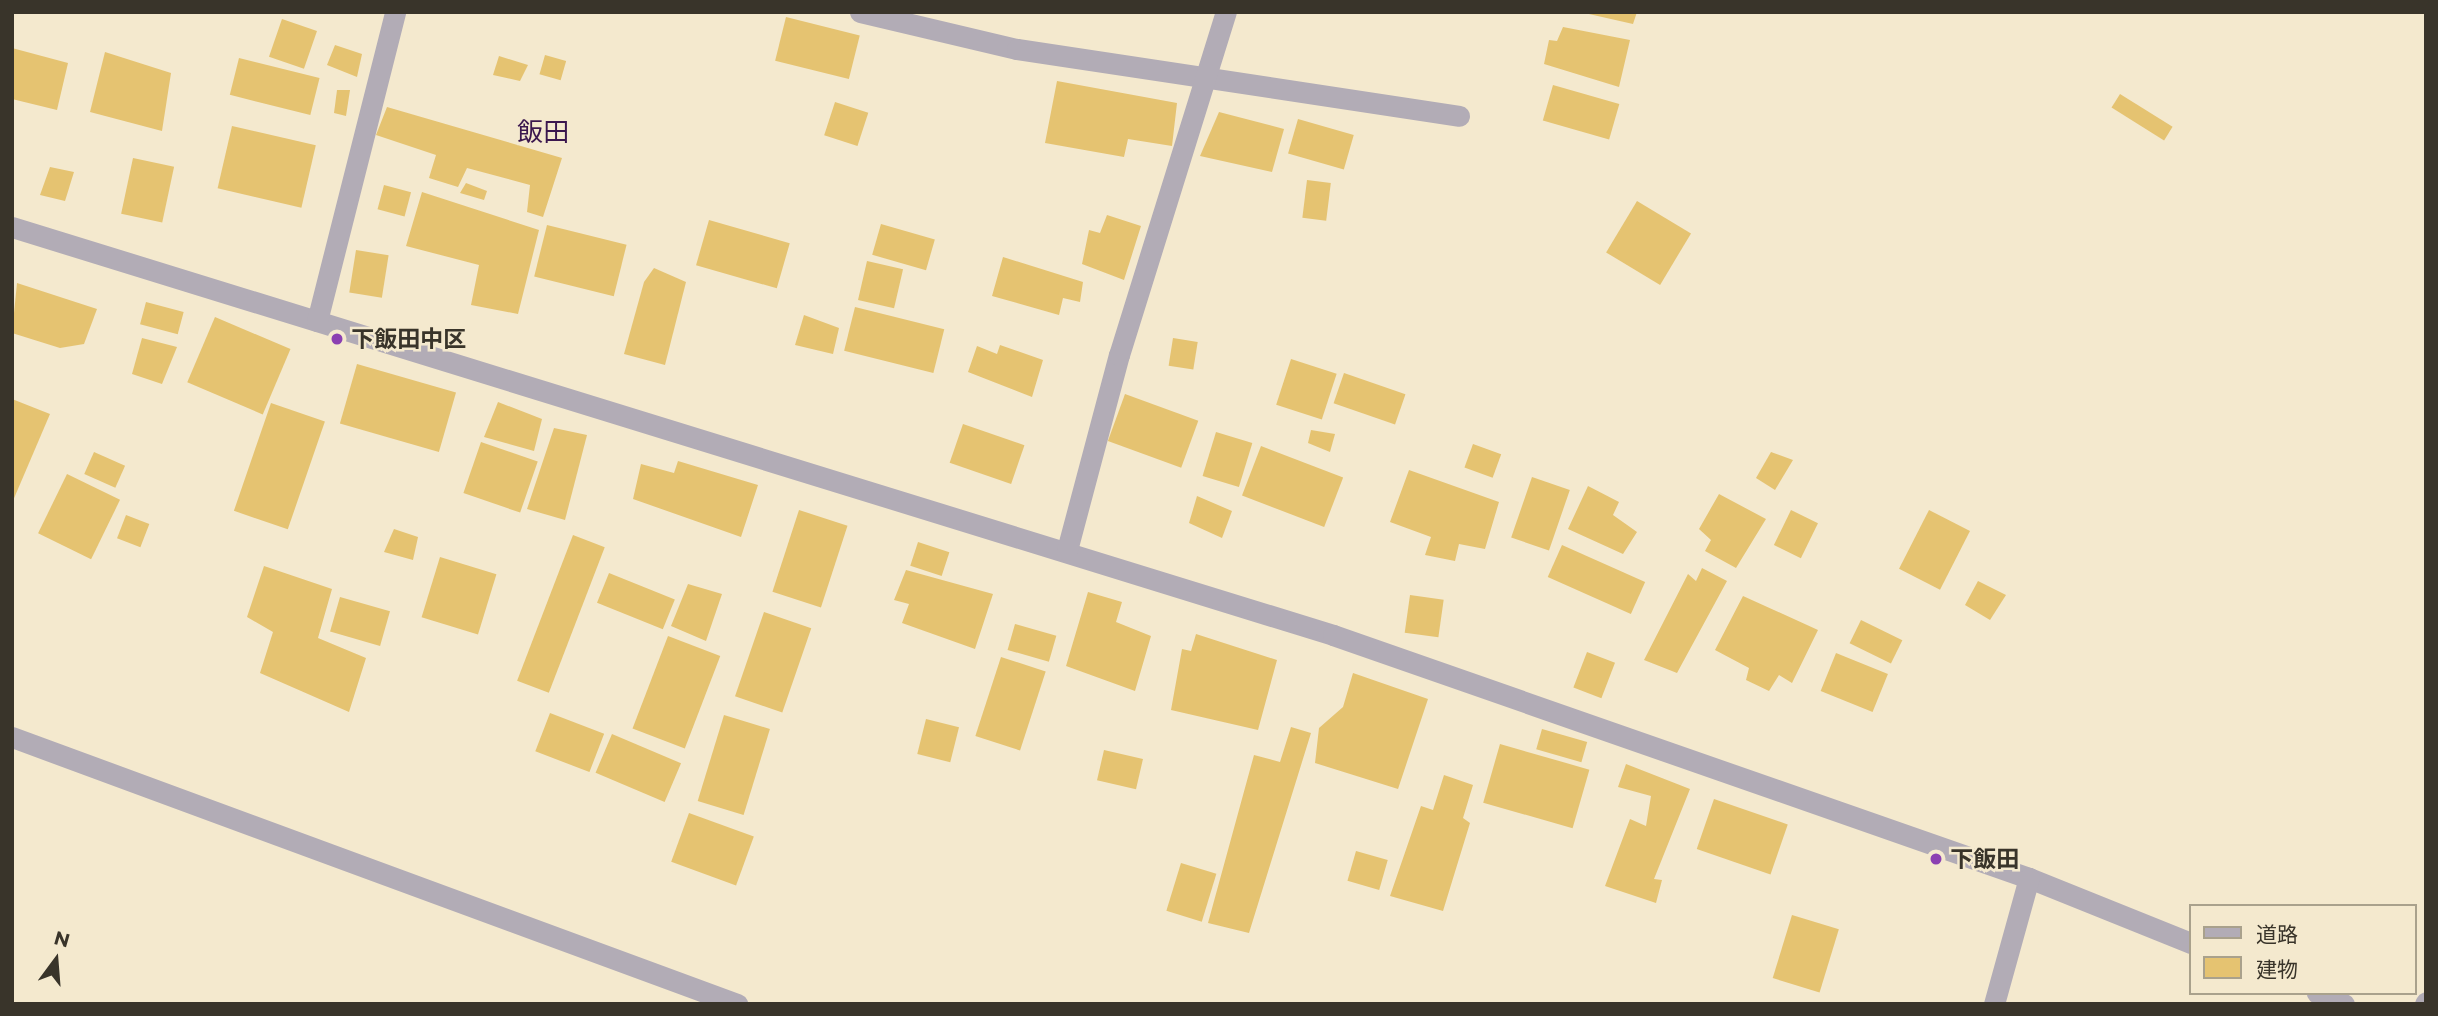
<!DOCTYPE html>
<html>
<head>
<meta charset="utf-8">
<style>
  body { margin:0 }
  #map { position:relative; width:2438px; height:1016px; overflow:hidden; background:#f4e9ce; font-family:Montserrat,"Noto Sans JP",sans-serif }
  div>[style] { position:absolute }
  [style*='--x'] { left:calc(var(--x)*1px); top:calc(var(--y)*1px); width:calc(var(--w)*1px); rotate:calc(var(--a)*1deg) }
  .building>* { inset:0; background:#e5c371; transform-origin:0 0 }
  .minor>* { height:21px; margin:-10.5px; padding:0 10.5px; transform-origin:10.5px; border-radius:10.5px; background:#b2acb6 }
  .tertiary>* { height:21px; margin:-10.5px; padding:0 10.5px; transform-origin:10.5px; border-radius:10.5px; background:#b2acb6 }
  .dots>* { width:19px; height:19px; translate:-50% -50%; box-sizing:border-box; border:4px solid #f4e9ce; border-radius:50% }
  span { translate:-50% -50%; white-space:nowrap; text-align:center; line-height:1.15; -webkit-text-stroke:5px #f4e9ce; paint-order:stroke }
  .poi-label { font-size:23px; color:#39342a; font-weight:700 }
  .left { translate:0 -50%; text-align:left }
  .quarter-label { font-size:26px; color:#3b174e }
  .frame { position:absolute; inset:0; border:14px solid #39342a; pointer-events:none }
  .legend { position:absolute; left:2189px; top:904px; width:228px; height:91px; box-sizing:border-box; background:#f4e9ce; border:2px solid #a9a18c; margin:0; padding:9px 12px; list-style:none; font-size:21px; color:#39342a }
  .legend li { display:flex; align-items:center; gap:14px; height:35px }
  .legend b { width:35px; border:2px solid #a9a18c }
  .north { position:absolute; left:21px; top:925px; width:70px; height:70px; -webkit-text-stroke:5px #f4e9ce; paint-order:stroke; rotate:16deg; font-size:19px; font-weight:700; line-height:28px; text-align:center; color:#39342a }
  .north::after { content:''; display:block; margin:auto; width:24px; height:32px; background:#39342a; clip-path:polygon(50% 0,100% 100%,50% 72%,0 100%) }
</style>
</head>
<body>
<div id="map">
  <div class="building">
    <i style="clip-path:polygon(1580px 12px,1637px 12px,1633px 24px)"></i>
    <i style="left:786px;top:17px;width:76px;height:45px;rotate:14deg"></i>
    <i style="left:282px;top:19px;width:37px;height:40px;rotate:19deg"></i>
    <i style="clip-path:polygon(1563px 27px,1630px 40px,1619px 87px,1544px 64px,1549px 40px,1557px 41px)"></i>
    <i style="clip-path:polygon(335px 45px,362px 54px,357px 77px,327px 65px)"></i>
    <i style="clip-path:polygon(12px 48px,68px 63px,57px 110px,12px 99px)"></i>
    <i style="clip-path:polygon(105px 52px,171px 73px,162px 131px,90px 112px)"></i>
    <i style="left:545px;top:55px;width:22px;height:20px;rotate:16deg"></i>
    <i style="clip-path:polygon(499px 56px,528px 65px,520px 81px,493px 75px)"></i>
    <i style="left:239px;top:58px;width:83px;height:38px;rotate:14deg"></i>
    <i style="clip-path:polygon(1057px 81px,1177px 103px,1172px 146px,1128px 139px,1124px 157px,1045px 143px)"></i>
    <i style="left:1553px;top:85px;width:69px;height:37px;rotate:16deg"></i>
    <i style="clip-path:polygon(337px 90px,350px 90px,346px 116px,334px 113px)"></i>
    <i style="left:2120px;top:94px;width:62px;height:16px;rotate:32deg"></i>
    <i style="left:835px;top:102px;width:35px;height:35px;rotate:18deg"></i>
    <i style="clip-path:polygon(387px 107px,562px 158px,543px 217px,527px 212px,530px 185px,467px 168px,458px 187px,429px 178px,436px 155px,376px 135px)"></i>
    <i style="clip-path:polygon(1219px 112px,1284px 129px,1272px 172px,1200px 156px)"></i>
    <i style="left:1298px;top:119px;width:58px;height:36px;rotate:16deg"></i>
    <i style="left:232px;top:126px;width:86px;height:64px;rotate:13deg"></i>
    <i style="left:133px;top:158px;width:42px;height:57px;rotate:12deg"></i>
    <i style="clip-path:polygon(50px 167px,74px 172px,65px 201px,40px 195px)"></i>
    <i style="left:1307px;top:180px;width:24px;height:38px;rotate:7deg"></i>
    <i style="clip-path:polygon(466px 183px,487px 191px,484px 200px,460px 193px)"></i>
    <i style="left:384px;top:185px;width:28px;height:25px;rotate:15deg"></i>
    <i style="clip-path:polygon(422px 192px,539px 230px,518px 314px,471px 305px,479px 265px,406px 246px)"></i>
    <i style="left:1637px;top:201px;width:63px;height:60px;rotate:31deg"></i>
    <i style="clip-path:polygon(1107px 215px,1141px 226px,1124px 280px,1082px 264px,1089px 230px,1100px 233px)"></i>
    <i style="left:709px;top:220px;width:84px;height:47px;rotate:16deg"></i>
    <i style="left:881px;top:224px;width:56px;height:32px;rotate:16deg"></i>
    <i style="left:547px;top:225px;width:82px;height:53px;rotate:14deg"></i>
    <i style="left:356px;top:250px;width:33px;height:43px;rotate:9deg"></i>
    <i style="clip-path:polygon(1003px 257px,1083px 282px,1080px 302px,1063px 298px,1059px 315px,992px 296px)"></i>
    <i style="left:867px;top:261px;width:37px;height:40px;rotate:13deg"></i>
    <i style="clip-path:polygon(654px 268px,686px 282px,665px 365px,624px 354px,644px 282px)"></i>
    <i style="clip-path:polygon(17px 283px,97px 309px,84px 344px,60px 348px,12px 333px)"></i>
    <i style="left:146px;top:302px;width:39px;height:23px;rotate:15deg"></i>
    <i style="left:855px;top:307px;width:92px;height:45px;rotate:14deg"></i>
    <i style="clip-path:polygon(804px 315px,839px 328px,833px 354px,795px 345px)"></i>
    <i style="left:215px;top:317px;width:82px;height:71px;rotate:23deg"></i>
    <i style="clip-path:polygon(142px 338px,177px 347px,162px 384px,132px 374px)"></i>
    <i style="left:1173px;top:338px;width:25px;height:28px;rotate:9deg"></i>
    <i style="clip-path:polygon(1000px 345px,1043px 360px,1032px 397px,968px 372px,977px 346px,997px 354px)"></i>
    <i style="left:1291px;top:359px;width:48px;height:48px;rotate:18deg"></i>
    <i style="left:357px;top:364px;width:103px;height:62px;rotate:16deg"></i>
    <i style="left:1344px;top:373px;width:65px;height:32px;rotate:19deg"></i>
    <i style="left:1125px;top:394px;width:78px;height:50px;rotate:20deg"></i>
    <i style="clip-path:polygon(12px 399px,50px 414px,12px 503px)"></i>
    <i style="clip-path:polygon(498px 402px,542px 419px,534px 451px,484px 437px)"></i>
    <i style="left:271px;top:403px;width:57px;height:114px;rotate:19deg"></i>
    <i style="left:963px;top:424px;width:65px;height:41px;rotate:19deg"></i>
    <i style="clip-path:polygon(554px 428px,587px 435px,565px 520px,527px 509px)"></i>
    <i style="clip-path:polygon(1311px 430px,1335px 434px,1330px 452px,1308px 443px)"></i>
    <i style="left:1216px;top:432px;width:38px;height:46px;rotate:17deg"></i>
    <i style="left:481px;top:442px;width:60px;height:54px;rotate:19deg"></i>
    <i style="left:1473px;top:444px;width:30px;height:25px;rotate:20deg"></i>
    <i style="left:1261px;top:446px;width:88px;height:53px;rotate:21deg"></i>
    <i style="left:94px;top:452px;width:34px;height:24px;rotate:24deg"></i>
    <i style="clip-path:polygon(1771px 452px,1793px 460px,1775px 490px,1756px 478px)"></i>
    <i style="clip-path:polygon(678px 461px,758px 485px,741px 537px,633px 499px,641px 464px,674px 473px)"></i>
    <i style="clip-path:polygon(1409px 470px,1499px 502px,1485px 549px,1459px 544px,1455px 561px,1425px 555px,1431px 537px,1390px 522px)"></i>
    <i style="left:67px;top:474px;width:59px;height:66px;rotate:26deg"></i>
    <i style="left:1532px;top:477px;width:40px;height:64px;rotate:19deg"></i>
    <i style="clip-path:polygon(1588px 486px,1619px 502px,1613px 515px,1637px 532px,1623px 554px,1568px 529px)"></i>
    <i style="clip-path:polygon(1719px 494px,1766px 519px,1736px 568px,1705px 551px,1711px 540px,1699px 529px)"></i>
    <i style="clip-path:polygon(1197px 496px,1232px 511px,1222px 538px,1189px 523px)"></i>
    <i style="left:799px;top:510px;width:51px;height:86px;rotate:18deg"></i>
    <i style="left:1791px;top:510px;width:30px;height:39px;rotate:26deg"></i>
    <i style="left:1929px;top:510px;width:46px;height:66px;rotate:27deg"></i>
    <i style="left:126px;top:515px;width:25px;height:25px;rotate:21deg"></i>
    <i style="clip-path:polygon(394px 529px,418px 537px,413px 560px,384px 552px)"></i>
    <i style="left:573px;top:535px;width:34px;height:156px;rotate:21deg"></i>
    <i style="left:918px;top:542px;width:33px;height:25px;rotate:18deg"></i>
    <i style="left:1562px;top:545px;width:91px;height:35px;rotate:24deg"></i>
    <i style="left:440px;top:557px;width:59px;height:63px;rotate:17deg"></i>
    <i style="clip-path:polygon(264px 566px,332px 589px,318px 638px,366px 658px,349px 712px,260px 673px,273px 632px,247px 617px)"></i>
    <i style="clip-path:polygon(1702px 568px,1727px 581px,1677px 673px,1644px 660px,1688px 574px,1696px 581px)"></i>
    <i style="clip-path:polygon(906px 570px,993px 594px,975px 649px,902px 623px,909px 604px,894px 600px)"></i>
    <i style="left:609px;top:573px;width:71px;height:32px;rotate:22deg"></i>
    <i style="clip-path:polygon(1978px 581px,2006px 595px,1990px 620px,1965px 605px)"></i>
    <i style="clip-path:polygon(688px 584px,722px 594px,706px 641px,671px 626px)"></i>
    <i style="clip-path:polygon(1088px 592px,1122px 602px,1116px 622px,1151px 636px,1135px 691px,1066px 666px)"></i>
    <i style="left:1410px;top:595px;width:34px;height:38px;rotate:8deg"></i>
    <i style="clip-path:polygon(1743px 596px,1818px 630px,1792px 683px,1779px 675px,1769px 691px,1746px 680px,1749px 668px,1715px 650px)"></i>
    <i style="left:340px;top:597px;width:52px;height:36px;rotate:16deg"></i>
    <i style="left:764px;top:612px;width:50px;height:89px;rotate:19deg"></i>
    <i style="left:1861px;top:620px;width:46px;height:26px;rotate:26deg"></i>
    <i style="left:1015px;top:624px;width:43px;height:27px;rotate:16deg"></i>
    <i style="clip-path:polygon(1196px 634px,1277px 660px,1258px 730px,1171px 710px,1182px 649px,1191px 651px)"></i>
    <i style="left:668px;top:636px;width:56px;height:99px;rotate:21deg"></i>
    <i style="left:1587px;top:652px;width:30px;height:38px;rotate:21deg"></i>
    <i style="left:1836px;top:653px;width:56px;height:41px;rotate:22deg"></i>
    <i style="left:1001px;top:657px;width:47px;height:83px;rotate:18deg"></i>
    <i style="clip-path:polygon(1353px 673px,1428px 699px,1398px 789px,1315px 763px,1319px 728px,1343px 707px)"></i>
    <i style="left:550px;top:713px;width:58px;height:41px;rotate:21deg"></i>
    <i style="left:724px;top:715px;width:48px;height:90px;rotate:17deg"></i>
    <i style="left:926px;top:719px;width:34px;height:36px;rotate:14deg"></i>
    <i style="clip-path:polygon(1291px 727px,1311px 733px,1249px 933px,1208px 923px,1254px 755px,1280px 762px)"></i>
    <i style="left:1542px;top:729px;width:47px;height:21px;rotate:16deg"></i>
    <i style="left:612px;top:734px;width:75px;height:42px;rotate:23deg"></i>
    <i style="left:1500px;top:744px;width:93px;height:61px;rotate:16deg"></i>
    <i style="left:1104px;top:750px;width:40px;height:31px;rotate:13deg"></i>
    <i style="clip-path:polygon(1626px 764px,1690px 789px,1654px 879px,1662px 880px,1656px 903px,1605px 886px,1630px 819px,1646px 826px,1651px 796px,1618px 787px)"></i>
    <i style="clip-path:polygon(1444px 775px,1473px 785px,1463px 818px,1470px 823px,1443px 911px,1390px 896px,1421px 806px,1433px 810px)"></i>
    <i style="left:1714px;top:799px;width:78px;height:53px;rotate:19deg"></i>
    <i style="left:689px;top:813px;width:69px;height:52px;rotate:20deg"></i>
    <i style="left:1356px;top:851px;width:33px;height:31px;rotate:16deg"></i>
    <i style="left:1181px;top:863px;width:37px;height:50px;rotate:17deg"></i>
    <i style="left:1792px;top:915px;width:49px;height:66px;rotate:17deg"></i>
  </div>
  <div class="minor">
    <i style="--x:860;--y:12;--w:161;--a:13.3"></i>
    <i style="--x:1017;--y:49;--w:447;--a:8.6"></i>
    <i style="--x:12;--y:227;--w:1383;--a:17.16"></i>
    <i style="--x:1333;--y:635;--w:737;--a:19.25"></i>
    <i style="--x:2029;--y:878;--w:175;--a:21.9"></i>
    <i style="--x:317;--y:321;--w:319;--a:-75.8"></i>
    <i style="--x:1067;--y:550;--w:202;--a:-75.1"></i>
    <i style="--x:1119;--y:355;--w:359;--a:-72.7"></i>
    <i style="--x:12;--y:737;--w:773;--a:20.22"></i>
    <i style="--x:2317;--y:993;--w:29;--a:22"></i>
    <i style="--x:1994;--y:1004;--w:131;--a:-74.5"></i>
  </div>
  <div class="tertiary">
    <i style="--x:2425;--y:1004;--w:2;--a:-63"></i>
  </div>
  <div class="dots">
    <i style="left:337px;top:339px;background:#8b40b2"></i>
    <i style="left:1936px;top:859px;background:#8b40b2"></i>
  </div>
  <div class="poi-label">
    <span class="left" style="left:351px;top:339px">下飯田中区</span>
    <span class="left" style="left:1950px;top:859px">下飯田</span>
  </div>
  <div class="quarter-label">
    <span style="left:543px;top:133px">飯田</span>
  </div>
  <div class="frame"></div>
  <ul class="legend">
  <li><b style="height:9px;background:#b2acb6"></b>道路</li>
  <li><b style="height:19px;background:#e5c371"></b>建物</li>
  </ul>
  <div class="north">N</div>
</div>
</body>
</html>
